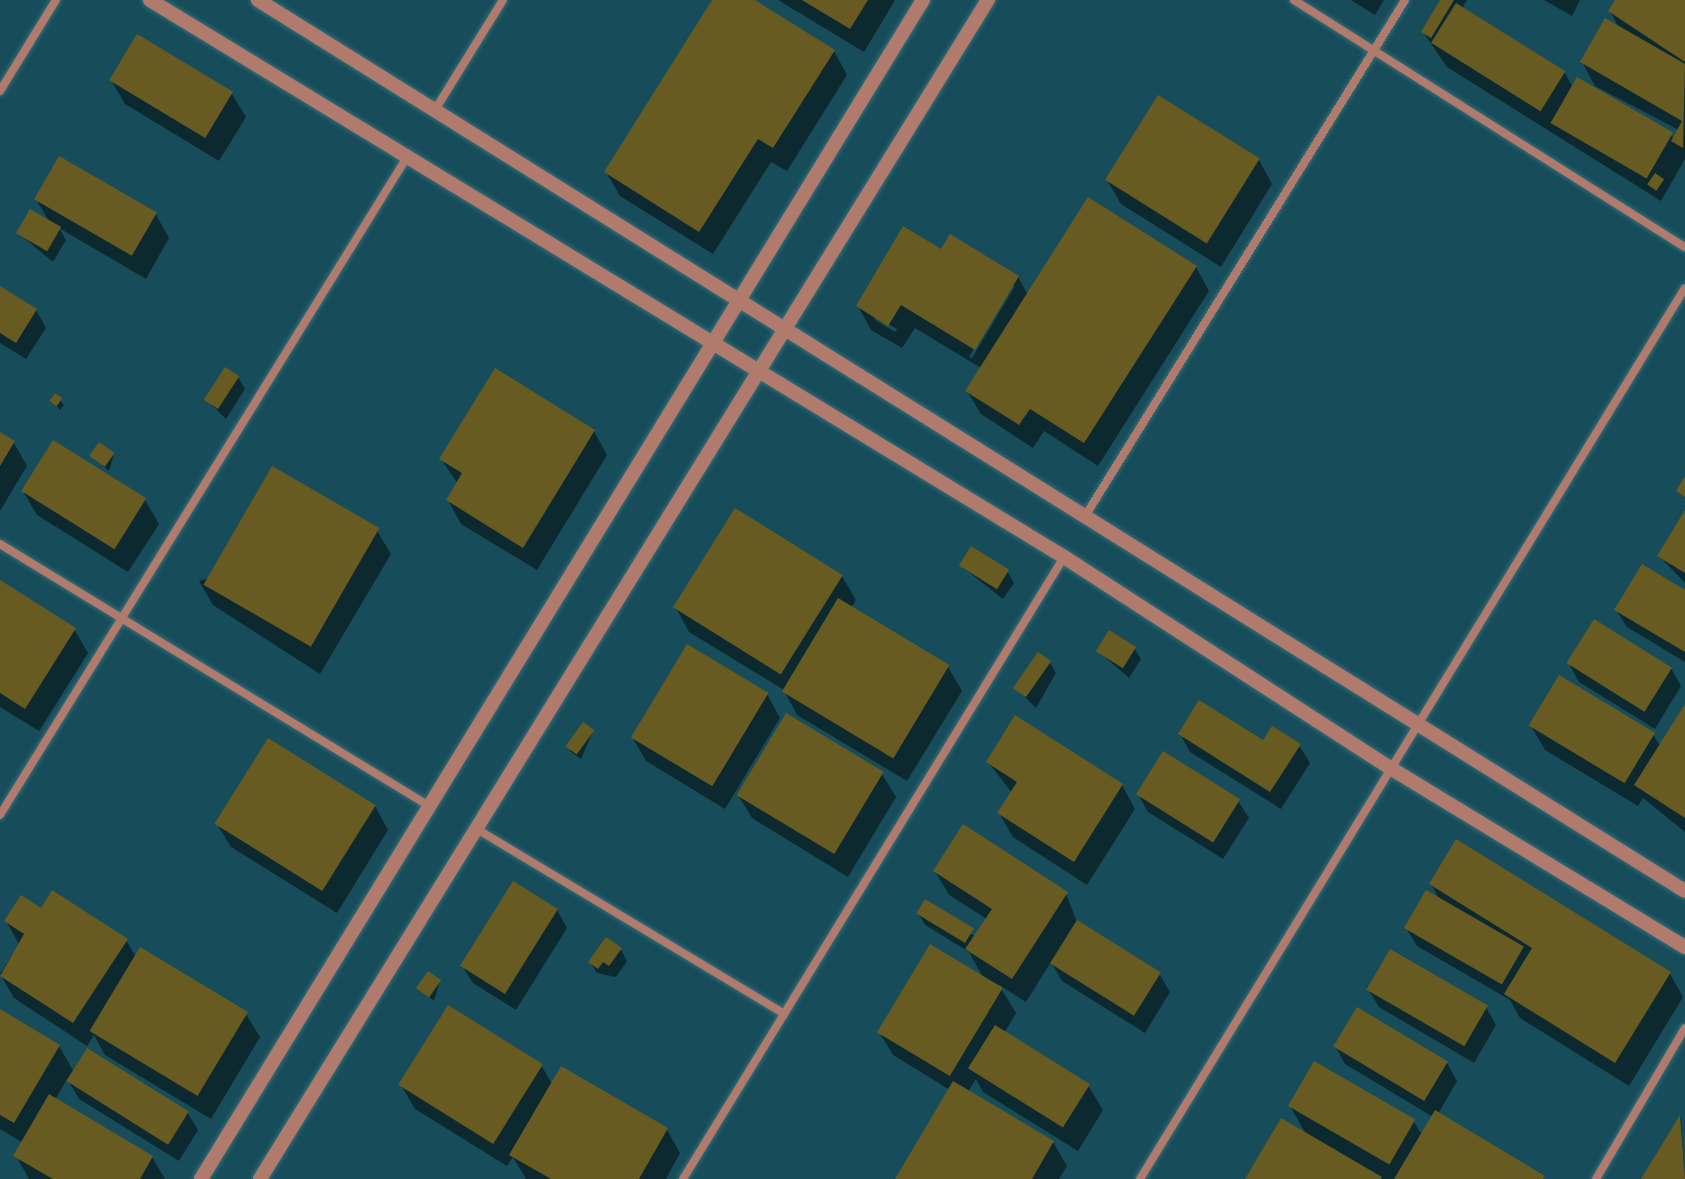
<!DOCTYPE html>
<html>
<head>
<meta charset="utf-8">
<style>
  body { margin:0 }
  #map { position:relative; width:1685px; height:1179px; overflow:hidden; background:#174d5a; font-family:"Open Sans",sans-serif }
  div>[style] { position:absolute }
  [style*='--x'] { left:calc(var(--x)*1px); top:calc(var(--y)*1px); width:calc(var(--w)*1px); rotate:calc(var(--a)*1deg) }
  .shadow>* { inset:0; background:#0007 }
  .building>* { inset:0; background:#685b21; transform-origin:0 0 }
  .roads { filter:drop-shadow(0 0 2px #386c79) drop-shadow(0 0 2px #386c79) }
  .service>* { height:8px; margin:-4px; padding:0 4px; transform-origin:4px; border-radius:4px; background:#b07b6c }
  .minor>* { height:14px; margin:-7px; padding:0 7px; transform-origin:7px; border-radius:7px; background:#b07b6c }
  .tertiary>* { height:14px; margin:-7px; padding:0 7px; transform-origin:7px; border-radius:7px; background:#b07b6c }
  span { translate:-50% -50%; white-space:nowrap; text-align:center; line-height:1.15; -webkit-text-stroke:5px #174d5a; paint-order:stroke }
</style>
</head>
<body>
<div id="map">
  <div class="shadow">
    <i style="clip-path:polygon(714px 0,752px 0,834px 51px,847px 75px,787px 171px,771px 162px,713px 254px,620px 196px,606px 172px)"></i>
    <i style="clip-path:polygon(778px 0,895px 0,864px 52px)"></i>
    <i style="clip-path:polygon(1351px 0,1384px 0,1375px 15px)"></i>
    <i style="clip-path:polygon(1442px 0,1467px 0,1462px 9px,1565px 73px,1573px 88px,1675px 138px,1679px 130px,1595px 86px,1582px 62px,1619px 28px,1610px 11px,1617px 0,1685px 0,1685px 159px,1661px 201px,1447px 67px,1423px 32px)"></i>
    <i style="clip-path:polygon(1544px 0,1580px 0,1572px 16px)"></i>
    <i style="clip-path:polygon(138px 36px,232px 94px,246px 117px,219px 161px,125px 104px,111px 80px)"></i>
    <i style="clip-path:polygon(1259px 160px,1272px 184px,1221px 267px,1121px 204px,1107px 180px)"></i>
    <i style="clip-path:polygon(36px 199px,156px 215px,169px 238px,146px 279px,59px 228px,66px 240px,53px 262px,18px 233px,50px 223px)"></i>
    <i style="clip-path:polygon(evenodd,941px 251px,1018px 277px,1028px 295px,1196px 267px,1209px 291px,1098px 466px,1044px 431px,1033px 448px,981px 414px,967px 391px,981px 368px,915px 328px,902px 348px,871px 330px,858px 306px,941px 251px,1011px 286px,1015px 286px,972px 358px,969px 357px,1011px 286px,941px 251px,875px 316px,897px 329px,895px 332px,875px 320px,875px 316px)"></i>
    <i style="clip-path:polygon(0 288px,36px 310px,46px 328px,26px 359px,0 343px)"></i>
    <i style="clip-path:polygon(238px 377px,245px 389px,226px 419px,207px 400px)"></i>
    <i style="clip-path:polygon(55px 395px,64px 405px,60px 410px,51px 401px)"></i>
    <i style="clip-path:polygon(594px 431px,607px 455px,537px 570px,461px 524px,448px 500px,458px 484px,441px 459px)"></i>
    <i style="clip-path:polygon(0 434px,14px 443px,27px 466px,0 511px)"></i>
    <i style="clip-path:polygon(114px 454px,109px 471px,92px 456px)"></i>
    <i style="clip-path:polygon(23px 491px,145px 500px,159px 524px,128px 572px,37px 515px)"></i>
    <i style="clip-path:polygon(1685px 515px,1685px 583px,1659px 556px)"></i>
    <i style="clip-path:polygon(377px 531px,391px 554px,320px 674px,213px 605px,199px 581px)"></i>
    <i style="clip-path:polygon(961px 566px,1007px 571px,1014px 583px,1003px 599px)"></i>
    <i style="clip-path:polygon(842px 576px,856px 600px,851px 608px,948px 667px,962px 691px,907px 781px,797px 715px,784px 690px,689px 632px,676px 608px)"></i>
    <i style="clip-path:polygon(0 582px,74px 629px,88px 653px,39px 731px,0 707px)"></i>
    <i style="clip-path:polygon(1685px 592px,1685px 662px,1627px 627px,1616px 610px)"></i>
    <i style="clip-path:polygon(1134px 648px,1141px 659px,1129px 678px,1098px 651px)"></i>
    <i style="clip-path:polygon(1050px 662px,1056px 673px,1036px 708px,1017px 689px)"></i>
    <i style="clip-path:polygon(1569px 664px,1671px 668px,1681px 686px,1655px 729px,1579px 682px)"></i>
    <i style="clip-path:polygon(767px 694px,780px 718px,725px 809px,646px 761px,632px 737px)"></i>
    <i style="clip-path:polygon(1685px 708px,1685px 832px,1643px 798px,1638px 806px,1545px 750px,1531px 726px,1653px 734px,1660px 746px)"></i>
    <i style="clip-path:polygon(593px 731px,581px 759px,571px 752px,568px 747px)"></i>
    <i style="clip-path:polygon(1180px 734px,1299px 745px,1310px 763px,1281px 809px,1190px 752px)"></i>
    <i style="clip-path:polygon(988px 762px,1122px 785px,1135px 809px,1087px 885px,1013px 837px,999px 813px,1012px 793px)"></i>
    <i style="clip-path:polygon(882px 774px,896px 797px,848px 877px,752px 818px,738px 795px)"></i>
    <i style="clip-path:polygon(1138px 794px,1238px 801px,1249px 818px,1223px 859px,1148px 812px)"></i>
    <i style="clip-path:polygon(375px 806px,388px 830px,337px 913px,231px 847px,217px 824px)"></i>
    <i style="clip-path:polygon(935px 871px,1066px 894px,1077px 922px,1160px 975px,1170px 992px,1145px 1033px,1062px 981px,1051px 962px,1026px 1002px,999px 985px,1016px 1013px,1004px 1033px,1089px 1087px,1103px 1110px,1078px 1151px,983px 1092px,976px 1079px,968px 1092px,1053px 1142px,1067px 1166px,1059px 1179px,898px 1179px,950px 1090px,893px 1055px,879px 1032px,984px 979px,969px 952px,925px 925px,918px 913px,976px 936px,987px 919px,949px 895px)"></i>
    <i style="clip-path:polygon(1431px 884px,1670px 974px,1683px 997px,1629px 1086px,1520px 1018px,1510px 1000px,1417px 946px,1406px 928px,1440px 901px)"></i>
    <i style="clip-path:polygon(557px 910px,567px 928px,516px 1010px,473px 983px,462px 966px)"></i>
    <i style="clip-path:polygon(41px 911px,126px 940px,136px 957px,246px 1014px,260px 1037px,211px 1119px,105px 1055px,94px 1035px,87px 1046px,14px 998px,0 974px,19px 944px,6px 921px)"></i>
    <i style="clip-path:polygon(621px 950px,627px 961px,616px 977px,597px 973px,590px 962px)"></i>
    <i style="clip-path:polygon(440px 981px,434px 1001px,419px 989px)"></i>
    <i style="clip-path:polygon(1368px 989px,1486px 1007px,1496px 1025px,1474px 1063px,1379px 1007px)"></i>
    <i style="clip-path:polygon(0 1011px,59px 1046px,74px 1072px,187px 1112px,198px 1130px,179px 1161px,79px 1099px,67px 1079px,55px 1100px,152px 1157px,165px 1179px,29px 1179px,16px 1156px,23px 1143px,0 1129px)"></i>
    <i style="clip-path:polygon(1335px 1046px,1447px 1063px,1457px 1081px,1438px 1114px,1545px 1179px,1247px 1179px,1306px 1134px,1290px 1106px,1315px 1063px,1414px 1122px,1422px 1135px,1433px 1117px,1345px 1064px)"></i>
    <i style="clip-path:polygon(541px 1065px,552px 1084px,667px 1130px,680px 1153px,666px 1179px,526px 1179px,513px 1157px,507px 1166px,415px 1109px,401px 1085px)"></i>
    <i style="clip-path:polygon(1681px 1117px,1685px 1179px,1643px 1179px)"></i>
  </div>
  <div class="building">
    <i style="clip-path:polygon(712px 0,755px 0,835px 50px,773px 148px,758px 139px,699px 232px,604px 172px)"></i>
    <i style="clip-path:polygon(802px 0,868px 0,850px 29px)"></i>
    <i style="clip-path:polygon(1440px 0,1454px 0,1431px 38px,1421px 32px)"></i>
    <i style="clip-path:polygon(1615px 0,1685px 0,1685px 62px,1608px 11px)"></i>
    <i style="left:1456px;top:3px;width:129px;height:47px;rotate:32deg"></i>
    <i style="clip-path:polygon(1605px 18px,1685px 64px,1683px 148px,1671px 141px,1682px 121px,1580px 62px)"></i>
    <i style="left:137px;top:34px;width:112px;height:54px;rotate:31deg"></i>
    <i style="left:1577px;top:77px;width:111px;height:53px;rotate:30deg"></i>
    <i style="left:1158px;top:95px;width:120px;height:100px;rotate:32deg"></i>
    <i style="left:59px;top:156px;width:113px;height:50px;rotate:30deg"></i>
    <i style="left:1655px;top:173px;width:11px;height:14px;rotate:34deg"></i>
    <i style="clip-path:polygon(1088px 197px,1197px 266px,1084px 443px,1030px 409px,1019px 425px,965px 391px)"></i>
    <i style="left:30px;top:209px;width:36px;height:28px;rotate:30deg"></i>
    <i style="clip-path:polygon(903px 226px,941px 249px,950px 234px,1019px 276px,975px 350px,901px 305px,888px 326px,856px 306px)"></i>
    <i style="clip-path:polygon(0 286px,37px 309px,16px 343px,0 333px)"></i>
    <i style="left:225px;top:367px;width:17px;height:39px;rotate:33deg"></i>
    <i style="clip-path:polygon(495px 368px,595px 430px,523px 548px,446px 500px,462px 473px,439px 459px)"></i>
    <i style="left:55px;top:393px;width:9px;height:10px;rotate:36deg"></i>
    <i style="clip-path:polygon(0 432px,15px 441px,0 466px)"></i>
    <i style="left:53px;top:440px;width:110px;height:60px;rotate:32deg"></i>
    <i style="left:99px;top:442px;width:19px;height:17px;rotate:35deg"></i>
    <i style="left:272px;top:466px;width:124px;height:137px;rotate:30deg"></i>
    <i style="clip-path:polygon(1685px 476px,1685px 497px,1676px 491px)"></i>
    <i style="left:735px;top:508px;width:127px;height:117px;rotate:32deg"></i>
    <i style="clip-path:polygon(1685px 510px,1685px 573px,1657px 556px)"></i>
    <i style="left:971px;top:546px;width:45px;height:23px;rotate:32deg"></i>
    <i style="clip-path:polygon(1642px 564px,1685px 590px,1685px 652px,1614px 610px)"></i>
    <i style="clip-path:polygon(0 580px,76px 628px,25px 709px,0 693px)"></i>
    <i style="left:838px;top:598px;width:130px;height:109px;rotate:31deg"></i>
    <i style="left:1594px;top:619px;width:92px;height:52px;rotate:32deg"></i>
    <i style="left:1109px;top:630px;width:32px;height:25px;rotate:32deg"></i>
    <i style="left:687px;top:644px;width:95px;height:109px;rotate:31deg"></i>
    <i style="left:1038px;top:652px;width:16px;height:44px;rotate:35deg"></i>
    <i style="left:1559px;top:675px;width:112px;height:59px;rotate:31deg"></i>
    <i style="clip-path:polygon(1199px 700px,1263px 740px,1272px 726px,1301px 744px,1270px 792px,1178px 734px)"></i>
    <i style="clip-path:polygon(1685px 704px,1685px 818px,1634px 785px)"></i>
    <i style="left:786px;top:713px;width:114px;height:96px;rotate:31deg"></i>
    <i style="clip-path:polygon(1015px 715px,1123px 784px,1074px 862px,997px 813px,1017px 782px,986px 762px)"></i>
    <i style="left:583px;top:722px;width:14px;height:30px;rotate:36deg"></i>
    <i style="left:268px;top:738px;width:127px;height:101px;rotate:32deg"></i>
    <i style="left:1163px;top:751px;width:91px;height:51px;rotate:32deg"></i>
    <i style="clip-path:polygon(963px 824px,1068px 892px,1012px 979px,965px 949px,992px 909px,933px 871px)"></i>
    <i style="clip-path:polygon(1456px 839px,1671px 972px,1615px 1063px,1504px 994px,1532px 948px,1429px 884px)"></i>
    <i style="left:513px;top:881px;width:53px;height:100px;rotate:32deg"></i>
    <i style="clip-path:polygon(52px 890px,128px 939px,73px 1023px,0 976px,24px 934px,4px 921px,21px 895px,41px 908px)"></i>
    <i style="left:1426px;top:890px;width:113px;height:44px;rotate:30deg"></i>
    <i style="left:925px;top:899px;width:57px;height:17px;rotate:31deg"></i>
    <i style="left:1077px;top:920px;width:99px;height:51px;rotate:32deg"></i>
    <i style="clip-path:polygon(606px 937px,622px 948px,609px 966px,603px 962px,598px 969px,588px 962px)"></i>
    <i style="left:930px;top:944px;width:85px;height:103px;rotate:31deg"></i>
    <i style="left:140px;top:947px;width:126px;height:98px;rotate:31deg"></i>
    <i style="left:1390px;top:949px;width:113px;height:47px;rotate:30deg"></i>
    <i style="left:428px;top:971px;width:16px;height:21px;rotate:35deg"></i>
    <i style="left:448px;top:1005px;width:112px;height:94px;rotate:32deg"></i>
    <i style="left:1357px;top:1007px;width:106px;height:46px;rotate:31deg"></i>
    <i style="clip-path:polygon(0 1009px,60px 1045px,14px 1123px,0 1115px)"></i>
    <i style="left:995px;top:1025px;width:112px;height:51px;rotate:32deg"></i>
    <i style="left:87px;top:1048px;width:120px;height:39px;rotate:32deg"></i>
    <i style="left:1314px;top:1061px;width:117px;height:52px;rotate:30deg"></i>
    <i style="clip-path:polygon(561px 1066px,668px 1128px,639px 1179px,551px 1179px,509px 1155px)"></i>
    <i style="clip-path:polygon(953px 1081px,1054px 1141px,1032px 1179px,895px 1179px)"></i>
    <i style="clip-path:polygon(49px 1094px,153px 1156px,140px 1179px,53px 1179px,13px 1156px)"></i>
    <i style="clip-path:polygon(1435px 1110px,1545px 1176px,1543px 1179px,1394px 1179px)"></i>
    <i style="clip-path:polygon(1680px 1115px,1685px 1179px,1641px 1179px)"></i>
    <i style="clip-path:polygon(1281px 1118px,1382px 1177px,1381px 1179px,1245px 1179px)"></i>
  </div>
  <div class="roads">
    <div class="service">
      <i style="--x:1294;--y:0;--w:462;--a:32.3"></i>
      <i style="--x:0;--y:91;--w:107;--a:-58.4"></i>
      <i style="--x:435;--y:110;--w:129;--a:-58.3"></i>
      <i style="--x:1084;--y:518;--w:609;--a:-58.21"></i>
      <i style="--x:0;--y:544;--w:503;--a:31.41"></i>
      <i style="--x:0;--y:815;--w:774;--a:-58.26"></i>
      <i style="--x:480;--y:831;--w:355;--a:31"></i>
      <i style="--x:683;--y:1179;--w:729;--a:-58.51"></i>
      <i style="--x:1140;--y:1179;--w:1044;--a:-58.55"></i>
      <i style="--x:1596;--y:1179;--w:175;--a:-59.5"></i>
    </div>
    <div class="minor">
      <i style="--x:201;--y:1179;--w:1383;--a:-58.52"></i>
      <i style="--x:260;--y:1179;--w:1386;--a:-58.31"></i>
    </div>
    <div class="tertiary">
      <i style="--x:150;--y:0;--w:1070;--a:31.36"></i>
      <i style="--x:1064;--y:557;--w:385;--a:32.9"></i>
      <i style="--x:1387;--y:766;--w:349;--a:31.3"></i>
      <i style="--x:258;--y:0;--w:1682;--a:31.98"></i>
    </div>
  </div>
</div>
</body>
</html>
